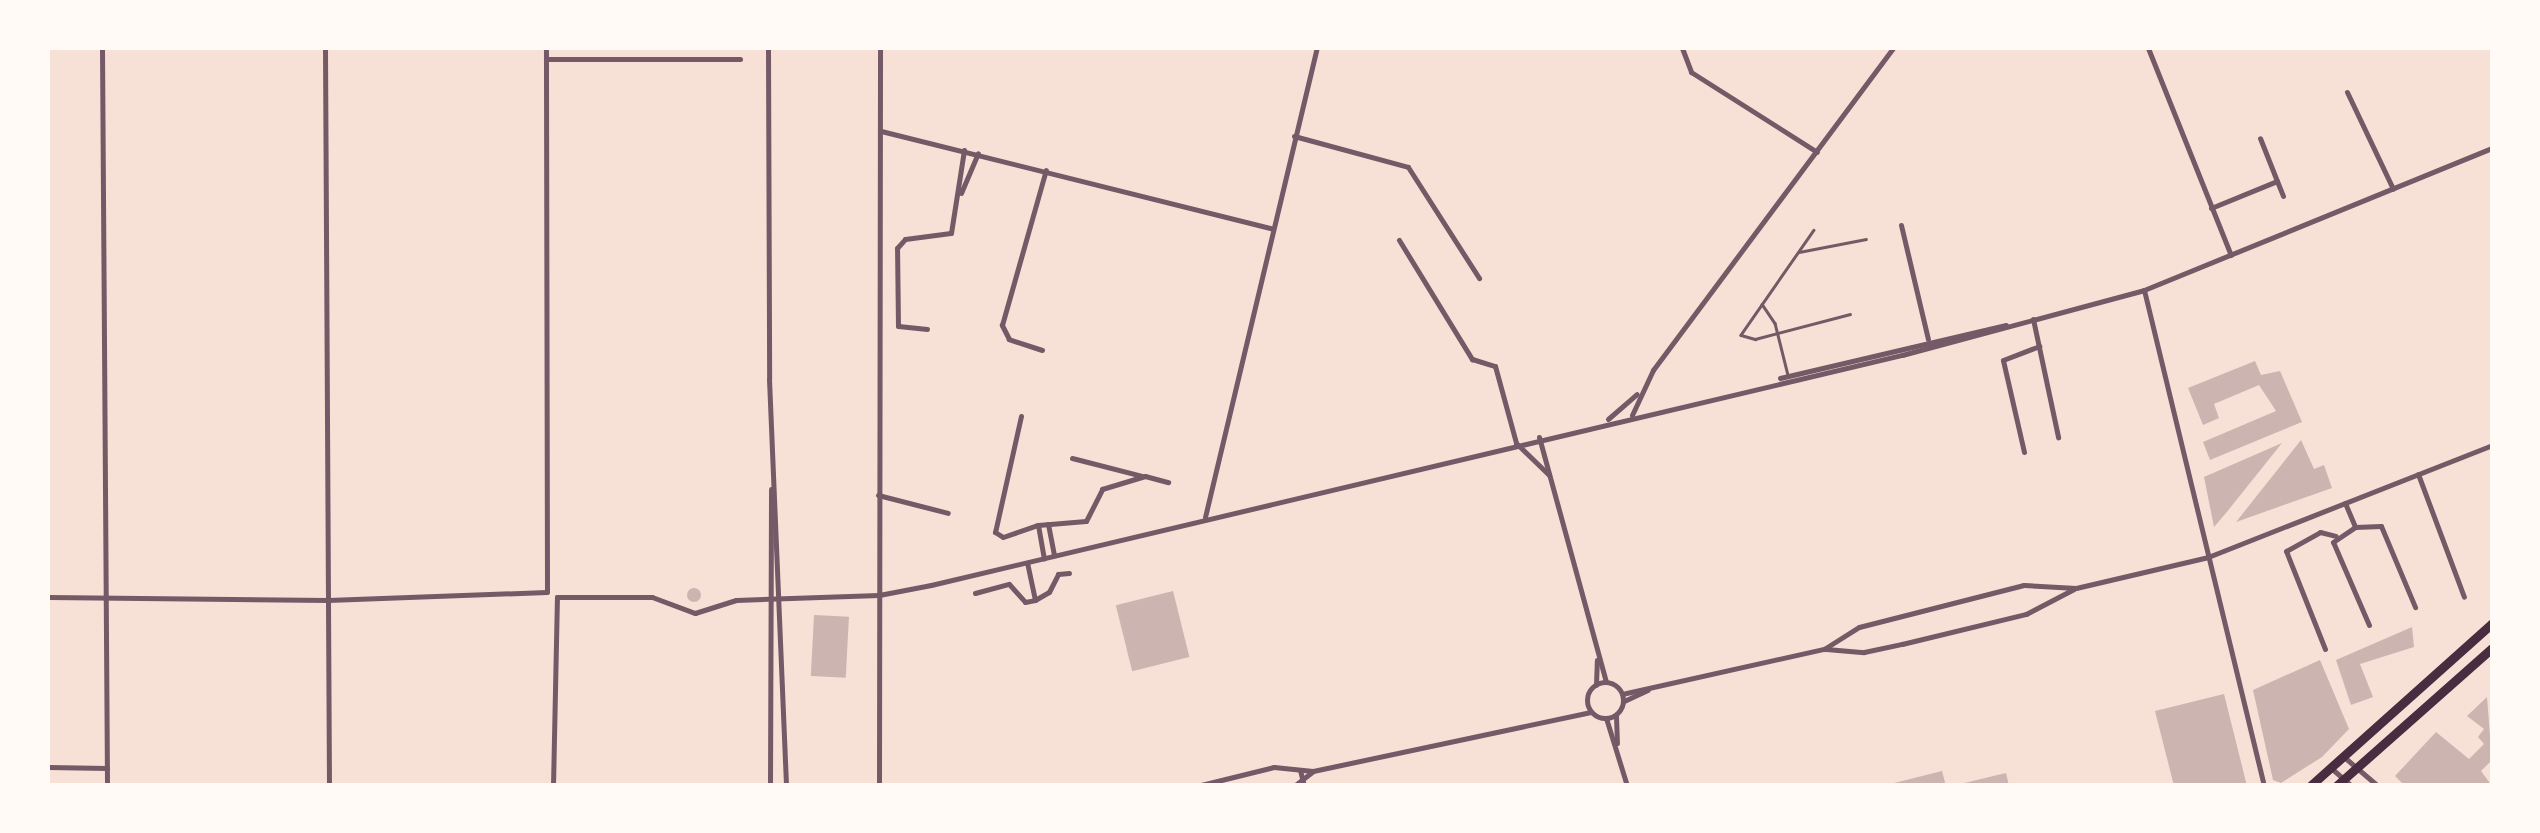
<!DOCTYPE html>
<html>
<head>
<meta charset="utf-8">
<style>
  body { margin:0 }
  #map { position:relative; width:2540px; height:833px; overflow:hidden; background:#f7e1d7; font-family:Literata,serif }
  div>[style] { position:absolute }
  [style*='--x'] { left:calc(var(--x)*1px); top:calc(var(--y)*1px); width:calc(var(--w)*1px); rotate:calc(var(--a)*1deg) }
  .building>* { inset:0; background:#ccb4b1; transform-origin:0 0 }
  .round { border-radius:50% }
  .service>* { height:2.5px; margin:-1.25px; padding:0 1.25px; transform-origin:1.25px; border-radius:1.25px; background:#755966 }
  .minor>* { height:5px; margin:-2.5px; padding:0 2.5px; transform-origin:2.5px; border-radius:2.5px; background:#755966 }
  .minor>.ring { margin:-2.5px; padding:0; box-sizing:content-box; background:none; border:5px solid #755966; border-radius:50% }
  .primary>* { height:9px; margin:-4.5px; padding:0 4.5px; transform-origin:4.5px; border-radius:4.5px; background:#4a2c40 }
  span { translate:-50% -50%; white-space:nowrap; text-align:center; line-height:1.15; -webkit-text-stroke:10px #fffaf5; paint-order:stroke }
  .frame { position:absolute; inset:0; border:50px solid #fffaf5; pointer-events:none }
</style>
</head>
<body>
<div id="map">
  <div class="building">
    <i style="clip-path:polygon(2255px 361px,2261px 375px,2280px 371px,2302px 422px,2210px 460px,2203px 442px,2276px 411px,2259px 385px,2214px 404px,2219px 418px,2203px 425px,2188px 388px)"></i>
    <i style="clip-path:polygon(2301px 440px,2314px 469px,2324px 465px,2332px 488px,2236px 522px)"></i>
    <i style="clip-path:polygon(2282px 443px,2226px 513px,2214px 527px,2204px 477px)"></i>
    <i class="round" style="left:687px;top:588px;width:14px;height:14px"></i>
    <i style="left:1173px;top:591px;width:68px;height:59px;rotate:76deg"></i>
    <i style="left:814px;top:615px;width:35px;height:61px;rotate:3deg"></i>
    <i style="clip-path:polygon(2412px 627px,2414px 647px,2360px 664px,2373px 697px,2351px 705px,2336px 660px)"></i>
    <i style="clip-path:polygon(2320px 660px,2349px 729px,2322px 757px,2281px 783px,2273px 780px,2253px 690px)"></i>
    <i style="clip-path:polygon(2224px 694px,2247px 786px,2174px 786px,2155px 711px)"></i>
    <i style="clip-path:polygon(2487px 697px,2492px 760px,2481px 771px,2492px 786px,2405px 786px,2395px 776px,2436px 732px,2469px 759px,2484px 744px,2478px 737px,2484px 729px,2467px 716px)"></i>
    <i style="clip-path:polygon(1942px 771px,1946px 786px,1890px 786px,1890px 784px)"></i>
    <i style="clip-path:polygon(2006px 773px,2009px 786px,1960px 786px,1960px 784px)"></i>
  </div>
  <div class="service">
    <i style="--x:1814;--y:230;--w:128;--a:124.8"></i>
    <i style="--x:1741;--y:335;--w:15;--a:16"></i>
    <i style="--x:1755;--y:339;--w:98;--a:-14.7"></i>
    <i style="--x:1799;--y:252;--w:68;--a:-11"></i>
    <i style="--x:1762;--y:304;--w:23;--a:56"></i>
    <i style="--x:1775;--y:323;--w:54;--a:76"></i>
  </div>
  <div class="minor">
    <i style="--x:102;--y:48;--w:738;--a:89.61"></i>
    <i style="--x:325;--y:48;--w:738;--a:89.69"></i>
    <i style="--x:768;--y:48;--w:331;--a:89.8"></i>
    <i style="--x:769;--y:379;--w:407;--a:87.6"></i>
    <i style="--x:1682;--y:48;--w:26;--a:69"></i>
    <i style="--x:1691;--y:72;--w:149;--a:32.4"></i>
    <i style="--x:2148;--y:48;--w:223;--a:68.2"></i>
    <i style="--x:546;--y:59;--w:194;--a:0"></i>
    <i style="--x:2347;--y:92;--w:107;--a:64.6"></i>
    <i style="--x:881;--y:131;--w:402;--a:14"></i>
    <i style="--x:1294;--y:136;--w:118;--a:15.2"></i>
    <i style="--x:1408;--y:167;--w:132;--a:57.4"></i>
    <i style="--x:2277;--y:181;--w:16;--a:68"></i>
    <i style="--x:961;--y:193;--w:43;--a:-67"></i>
    <i style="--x:2211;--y:208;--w:71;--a:-22.2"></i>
    <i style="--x:2277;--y:181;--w:46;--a:-111.6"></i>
    <i style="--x:1901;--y:225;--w:117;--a:76.7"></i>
    <i style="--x:1399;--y:240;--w:140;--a:58.5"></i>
    <i style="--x:1472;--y:359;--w:24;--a:17"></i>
    <i style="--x:1495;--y:366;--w:80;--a:74.7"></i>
    <i style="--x:1516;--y:443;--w:46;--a:44.1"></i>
    <i style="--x:2144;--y:290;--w:510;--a:76.4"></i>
    <i style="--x:2033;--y:319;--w:121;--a:78"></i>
    <i style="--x:927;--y:329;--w:29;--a:-174"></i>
    <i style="--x:898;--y:326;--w:78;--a:-90.7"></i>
    <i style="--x:897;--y:248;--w:12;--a:-48"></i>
    <i style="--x:905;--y:239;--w:46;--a:-7.4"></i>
    <i style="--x:951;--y:233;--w:84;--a:-81.1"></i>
    <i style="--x:1042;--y:350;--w:35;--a:-162"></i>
    <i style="--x:1009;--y:339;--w:16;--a:-117"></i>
    <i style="--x:1002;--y:325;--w:161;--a:-74.2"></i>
    <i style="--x:1780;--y:378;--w:232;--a:-13.2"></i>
    <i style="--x:1632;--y:415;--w:50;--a:-65"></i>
    <i style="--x:1653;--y:370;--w:402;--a:-53.3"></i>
    <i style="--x:1021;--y:416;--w:119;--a:102.6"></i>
    <i style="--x:995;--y:532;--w:9;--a:32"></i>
    <i style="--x:1003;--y:537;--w:37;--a:-19"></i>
    <i style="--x:1038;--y:525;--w:48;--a:-4.8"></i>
    <i style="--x:1086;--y:521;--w:36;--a:-63"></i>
    <i style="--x:1102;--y:489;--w:45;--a:-16.8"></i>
    <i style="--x:1145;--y:476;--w:24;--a:15"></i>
    <i style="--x:1608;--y:419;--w:38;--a:-41"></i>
    <i style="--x:1539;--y:437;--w:254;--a:74.7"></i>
    <i style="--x:2024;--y:452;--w:94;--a:-102.9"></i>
    <i style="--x:2003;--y:360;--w:39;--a:-21"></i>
    <i style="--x:1072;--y:458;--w:72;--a:14.4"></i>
    <i style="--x:2418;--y:474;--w:131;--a:69.5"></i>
    <i style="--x:878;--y:495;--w:72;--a:14.4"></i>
    <i style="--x:2345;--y:503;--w:26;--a:67"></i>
    <i style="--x:1205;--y:517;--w:482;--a:-76.6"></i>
    <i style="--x:1048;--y:524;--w:32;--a:79"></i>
    <i style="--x:1038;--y:525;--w:34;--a:80"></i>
    <i style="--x:975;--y:593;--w:35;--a:-15"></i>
    <i style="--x:1009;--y:584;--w:24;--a:48"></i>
    <i style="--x:1025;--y:602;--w:10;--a:-11"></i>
    <i style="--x:1035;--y:600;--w:38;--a:-102"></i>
    <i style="--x:48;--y:597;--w:280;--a:0.6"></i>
    <i style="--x:328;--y:600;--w:219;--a:-2.1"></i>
    <i style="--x:547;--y:592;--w:544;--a:-90.11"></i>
    <i style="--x:1035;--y:600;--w:16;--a:-30"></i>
    <i style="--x:1049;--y:592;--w:20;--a:-63"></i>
    <i style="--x:1058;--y:574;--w:11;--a:-5"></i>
    <i style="--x:2369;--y:625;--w:90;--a:-113.4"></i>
    <i style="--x:2333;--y:542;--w:27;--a:-34"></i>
    <i style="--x:2355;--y:527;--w:26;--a:-2"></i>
    <i style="--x:2381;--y:526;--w:88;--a:67.2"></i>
    <i style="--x:1826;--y:649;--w:38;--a:5"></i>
    <i style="--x:1864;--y:652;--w:39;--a:-12"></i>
    <i style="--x:1902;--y:644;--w:128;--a:-13.6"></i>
    <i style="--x:2026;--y:614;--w:54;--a:-27.5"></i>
    <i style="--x:2325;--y:649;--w:105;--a:-111.7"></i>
    <i style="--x:2286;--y:551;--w:39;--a:-29"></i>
    <i style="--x:2320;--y:532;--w:16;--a:14"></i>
    <i class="ring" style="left:1587px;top:682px;width:31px;height:31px"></i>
    <i style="--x:1596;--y:685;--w:25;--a:-88"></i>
    <i style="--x:1622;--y:694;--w:207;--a:-12.6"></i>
    <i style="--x:1824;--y:649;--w:41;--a:-32.2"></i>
    <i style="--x:1859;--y:627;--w:170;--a:-14.3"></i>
    <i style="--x:2024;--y:585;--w:52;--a:3.3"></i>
    <i style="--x:2076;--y:588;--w:136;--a:-13.2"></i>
    <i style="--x:2208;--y:557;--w:305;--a:-21.5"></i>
    <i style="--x:1624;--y:701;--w:26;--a:-25"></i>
    <i style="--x:1616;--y:716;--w:27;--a:88"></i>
    <i style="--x:1606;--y:718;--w:71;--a:72.8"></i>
    <i style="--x:2344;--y:757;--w:45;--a:40.5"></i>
    <i style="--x:48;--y:767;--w:59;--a:1"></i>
    <i style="--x:2331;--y:768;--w:28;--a:41"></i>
    <i style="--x:1300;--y:770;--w:16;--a:76"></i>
    <i style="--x:553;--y:786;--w:189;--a:-88.8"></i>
    <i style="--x:557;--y:597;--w:95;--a:0"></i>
    <i style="--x:652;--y:597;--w:46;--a:20.4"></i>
    <i style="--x:695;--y:613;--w:43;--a:-17.6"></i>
    <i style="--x:736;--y:600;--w:143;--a:-2"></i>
    <i style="--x:879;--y:595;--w:53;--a:-10.9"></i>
    <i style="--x:931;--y:585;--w:998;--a:-13.33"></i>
    <i style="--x:1902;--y:355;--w:251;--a:-15"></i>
    <i style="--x:2144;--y:290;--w:376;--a:-22.2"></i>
    <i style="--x:770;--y:786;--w:297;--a:-89.8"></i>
    <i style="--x:879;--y:786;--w:738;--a:-89.92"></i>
    <i style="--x:1197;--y:786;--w:79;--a:-13.9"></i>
    <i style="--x:1274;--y:767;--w:39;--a:6"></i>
    <i style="--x:1313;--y:771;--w:284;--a:-12"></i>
    <i style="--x:1294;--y:786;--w:24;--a:-38"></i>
  </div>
  <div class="primary">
    <i style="--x:2310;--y:786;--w:244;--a:-41.8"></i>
    <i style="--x:2336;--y:786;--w:208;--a:-41.5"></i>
  </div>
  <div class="frame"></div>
</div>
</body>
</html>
